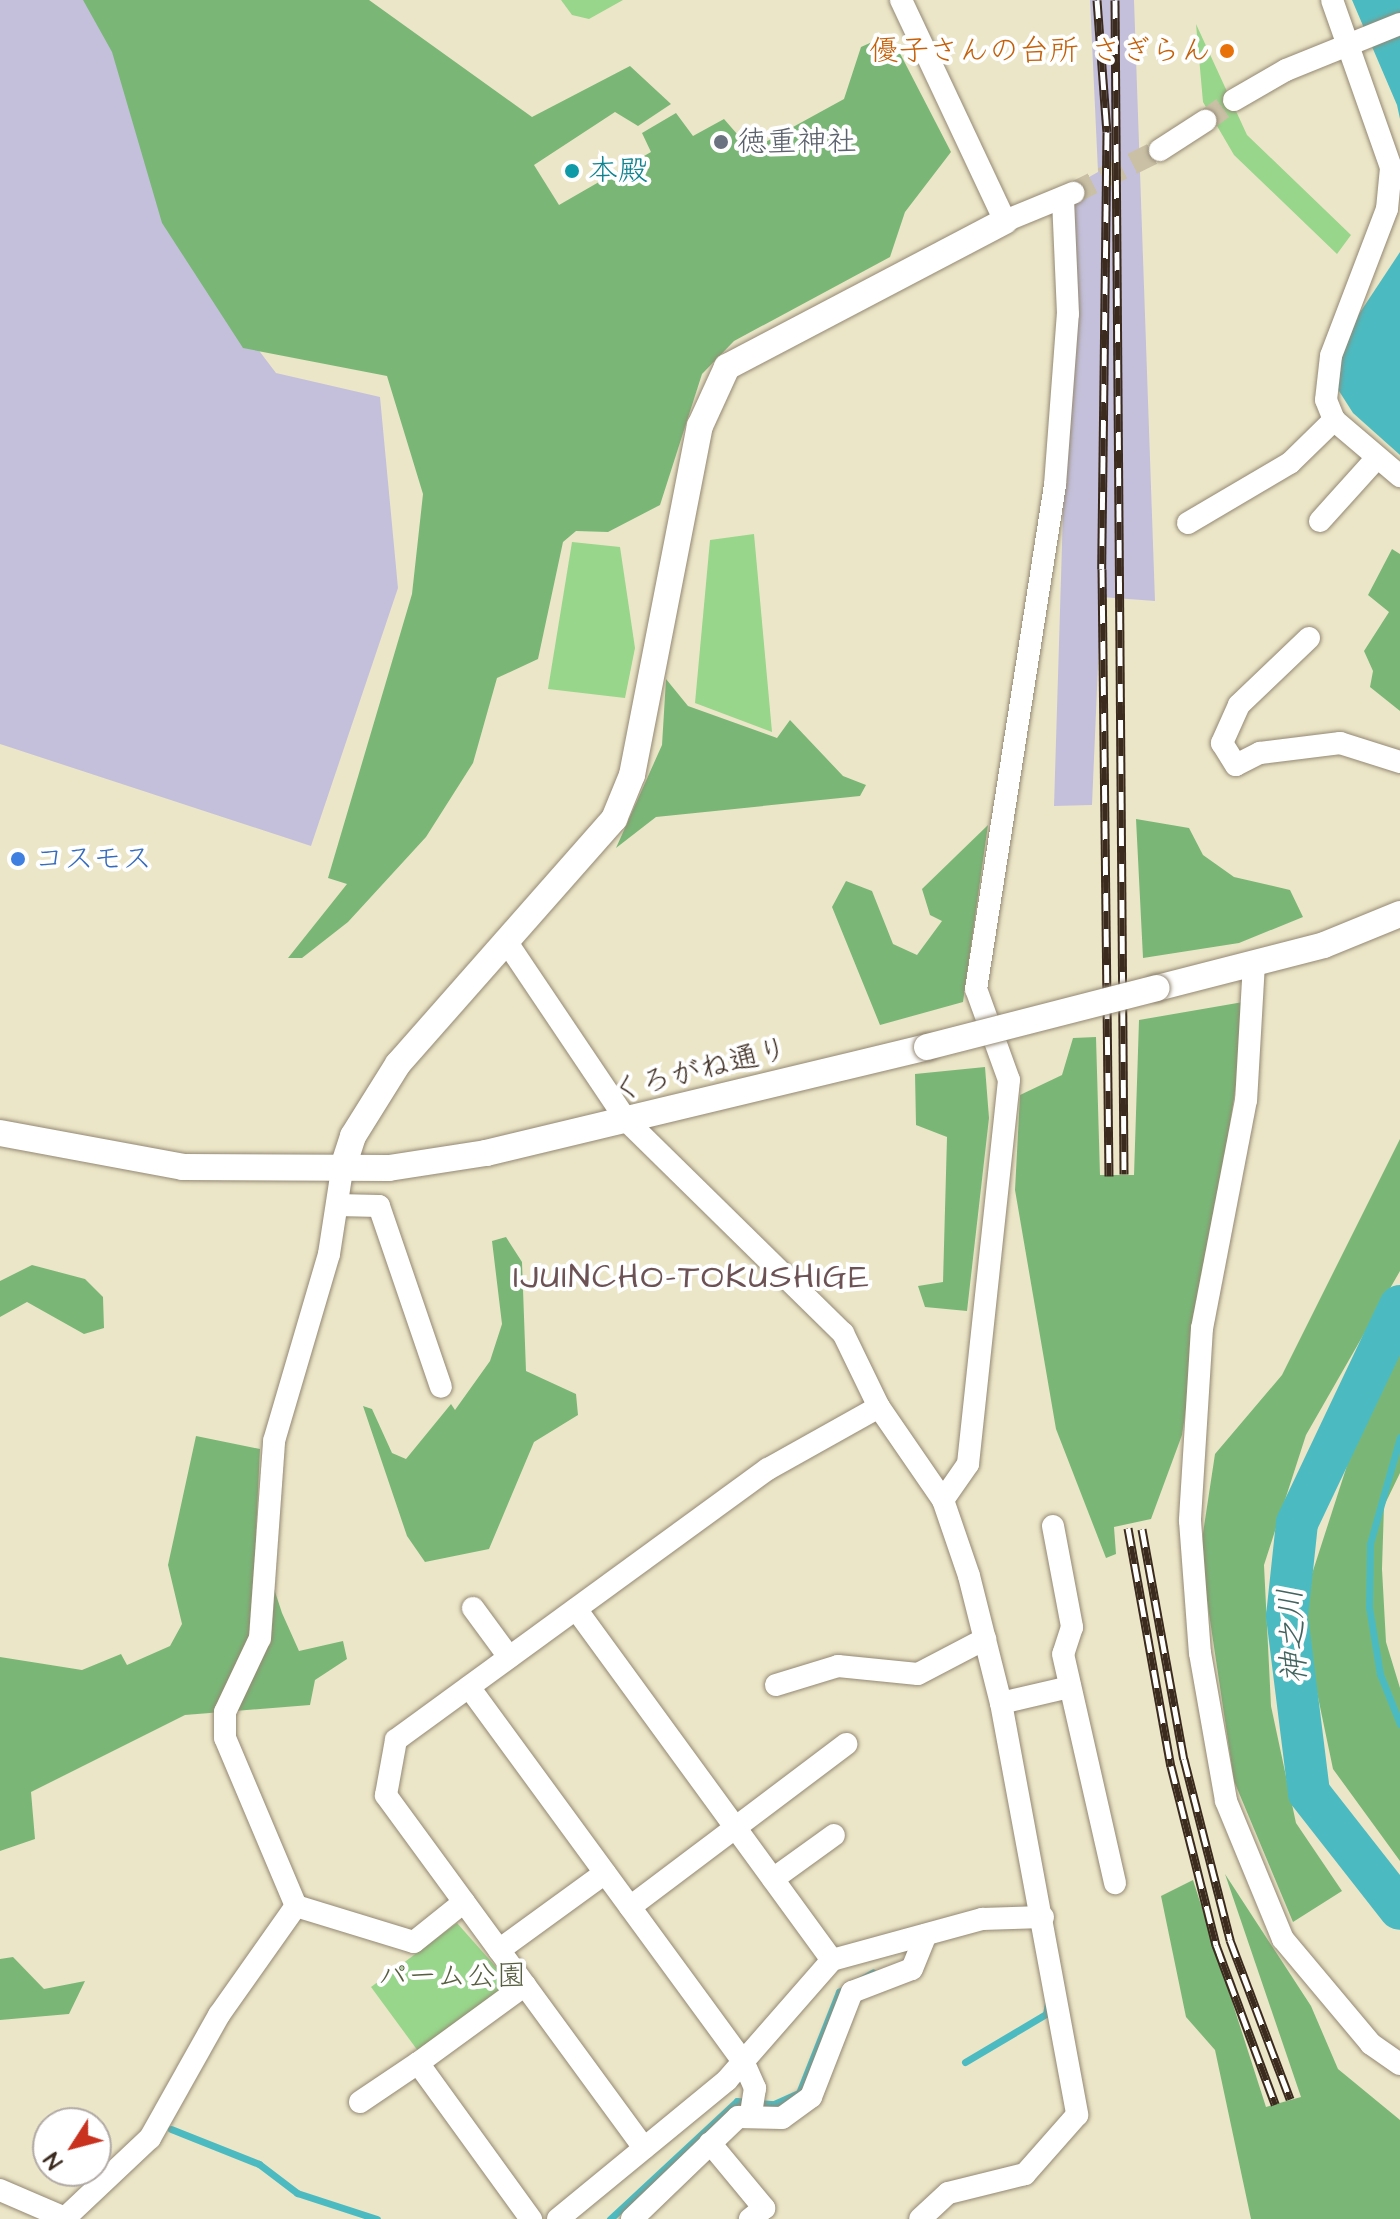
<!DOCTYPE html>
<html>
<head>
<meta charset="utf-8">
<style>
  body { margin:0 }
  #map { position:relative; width:1400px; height:2219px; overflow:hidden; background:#ece6c8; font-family:"Architects Daughter","Klee One",sans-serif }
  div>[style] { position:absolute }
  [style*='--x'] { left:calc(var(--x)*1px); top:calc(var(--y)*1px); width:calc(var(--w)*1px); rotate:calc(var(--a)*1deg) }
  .industrial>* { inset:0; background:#c4c0db }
  .green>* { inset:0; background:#98d68b }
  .forest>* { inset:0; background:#7ab777 }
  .water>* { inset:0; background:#4cbbc1 }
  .stream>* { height:7px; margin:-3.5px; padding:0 3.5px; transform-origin:3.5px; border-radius:3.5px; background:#4cbbc1 }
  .river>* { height:42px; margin:-21px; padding:0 21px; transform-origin:21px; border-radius:21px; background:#4cbbc1 }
  .minor-tunnel>* { height:22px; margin-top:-11px; transform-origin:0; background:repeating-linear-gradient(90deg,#c9c0a6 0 22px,transparent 0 33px) }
  .roads { filter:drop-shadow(0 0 2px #948873) drop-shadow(0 0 2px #948873) }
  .minor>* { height:22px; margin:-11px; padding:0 11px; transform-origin:11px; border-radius:11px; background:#fff }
  .tertiary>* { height:26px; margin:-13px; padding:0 13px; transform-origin:13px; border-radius:13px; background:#fff }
  .rail>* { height:9px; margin-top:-4.5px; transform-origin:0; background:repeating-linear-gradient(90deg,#fff 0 18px,#3b2a1e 0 36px); box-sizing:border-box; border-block:2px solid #3b2a1e }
  .bridges { filter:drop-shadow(0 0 2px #948873) drop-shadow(0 0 2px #948873) }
  .tertiary-bridge>* { height:26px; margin:-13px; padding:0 13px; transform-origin:13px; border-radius:13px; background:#fff }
  .dots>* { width:22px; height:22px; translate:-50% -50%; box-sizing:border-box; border:4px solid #fff; border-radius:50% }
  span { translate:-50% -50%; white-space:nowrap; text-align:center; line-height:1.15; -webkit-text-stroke:8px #fff; paint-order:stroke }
  .food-label { font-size:30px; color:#c56008 }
  .right { translate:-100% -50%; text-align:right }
  .worship-label { font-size:30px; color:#5b616d }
  .left { translate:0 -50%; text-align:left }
  .culture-label { font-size:30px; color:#0d838f }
  .shop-label { font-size:30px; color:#366cbe }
  .street-label { font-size:30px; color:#3b2a1e }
  .park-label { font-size:30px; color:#575e3f }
  .water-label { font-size:32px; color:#42645f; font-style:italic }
  .quarter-label { font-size:34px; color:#6c5255; letter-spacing:2px }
  .north { position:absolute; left:32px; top:2107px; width:80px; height:80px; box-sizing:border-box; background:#fff; border:2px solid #b1aaa5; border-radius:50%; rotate:234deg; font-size:22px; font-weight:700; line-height:32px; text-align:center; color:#3b2a1e }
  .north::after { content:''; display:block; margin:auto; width:28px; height:36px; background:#c8321e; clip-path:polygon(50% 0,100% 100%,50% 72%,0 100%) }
</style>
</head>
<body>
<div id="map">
  <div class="industrial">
    <i style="clip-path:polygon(0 0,103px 0,223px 303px,276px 373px,380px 397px,398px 588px,311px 846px,0 744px)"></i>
    <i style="clip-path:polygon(1090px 0,1134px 0,1155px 601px,1101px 597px,1092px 805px,1054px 806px,1073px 186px,1098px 172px)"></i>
  </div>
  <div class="green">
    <i style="clip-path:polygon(561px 0,623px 0,589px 19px,572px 15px)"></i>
    <i style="clip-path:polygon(1196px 24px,1247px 135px,1351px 235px,1337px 254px,1234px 155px,1203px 102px)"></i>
    <i style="clip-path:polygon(754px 534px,772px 732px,695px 703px,710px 540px)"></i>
    <i style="clip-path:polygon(572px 542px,620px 547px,635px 648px,625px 698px,548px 689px)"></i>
    <i style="clip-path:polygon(457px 1923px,504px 1976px,504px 1988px,418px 2051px,371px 1987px)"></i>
  </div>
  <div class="forest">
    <i style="clip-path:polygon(83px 0,369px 0,532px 117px,630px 66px,671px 104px,638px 126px,615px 112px,534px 165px,559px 205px,651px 152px,642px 133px,676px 113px,693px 136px,724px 119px,751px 150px,844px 99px,861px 47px,890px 34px,951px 152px,905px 212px,890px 257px,734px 341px,702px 374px,660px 505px,608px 532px,576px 531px,563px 542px,538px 659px,497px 678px,473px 763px,426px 837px,348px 922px,302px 958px,288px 958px,347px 884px,328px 878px,412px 594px,423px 494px,387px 376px,243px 348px,162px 223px,112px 52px)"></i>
    <i style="clip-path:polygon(1392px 549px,1400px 554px,1400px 711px,1370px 687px,1373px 671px,1364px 651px,1389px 612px,1368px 595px)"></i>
    <i style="clip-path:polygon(666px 679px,688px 706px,777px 738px,790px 720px,843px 776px,866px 785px,860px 796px,656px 817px,616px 848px,662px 745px)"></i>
    <i style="clip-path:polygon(1136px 819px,1189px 828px,1203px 855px,1234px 877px,1290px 890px,1303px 917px,1239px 943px,1143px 958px)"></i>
    <i style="clip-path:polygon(988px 825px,963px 1002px,880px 1025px,832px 907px,846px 881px,872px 891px,893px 944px,917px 955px,942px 921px,930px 915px,922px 889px)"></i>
    <i style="clip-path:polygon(1249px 1001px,1182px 1435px,1151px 1519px,1114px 1527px,1116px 1554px,1106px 1558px,1056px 1429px,1015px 1190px,1020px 1095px,1062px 1075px,1073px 1038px,1096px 1037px,1100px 1175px,1134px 1175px,1139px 1020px)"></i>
    <i style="clip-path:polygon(985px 1067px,989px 1118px,967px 1311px,925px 1307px,918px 1286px,943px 1282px,947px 1137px,916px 1125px,915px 1074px)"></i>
    <i style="clip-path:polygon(1400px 1139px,1400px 1271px,1306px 1435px,1264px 1565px,1271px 1706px,1296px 1823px,1342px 1891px,1293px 1922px,1234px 1781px,1200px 1553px,1215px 1454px,1282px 1375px)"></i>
    <i style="clip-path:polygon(506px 1237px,522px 1262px,526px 1371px,576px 1394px,578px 1415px,534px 1442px,489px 1549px,425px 1562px,407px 1536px,363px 1406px,372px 1409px,392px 1453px,406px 1459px,451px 1404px,455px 1410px,490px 1361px,502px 1324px,492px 1241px)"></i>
    <i style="clip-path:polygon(32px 1265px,85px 1279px,103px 1297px,104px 1328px,84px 1334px,27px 1302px,0 1317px,0 1281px)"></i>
    <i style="clip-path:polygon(1400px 1347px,1400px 1473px,1384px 1506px,1382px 1569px,1386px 1642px,1400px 1688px,1400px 1861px,1333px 1769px,1300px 1611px,1363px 1416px)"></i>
    <i style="clip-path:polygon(196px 1436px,260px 1449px,256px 1534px,282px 1613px,299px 1651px,343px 1641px,347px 1659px,315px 1680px,310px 1705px,185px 1715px,31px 1792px,35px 1839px,0 1851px,0 1657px,82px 1670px,121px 1654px,127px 1665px,170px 1646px,182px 1624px,168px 1565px)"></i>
    <i style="clip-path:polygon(1225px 1874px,1311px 2006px,1338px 2069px,1400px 2120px,1400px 2219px,1251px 2219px,1215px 2050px,1186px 2017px,1161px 1896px,1193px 1880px,1266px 2107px,1301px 2097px)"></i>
    <i style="clip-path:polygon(13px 1957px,44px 1989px,85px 1981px,69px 2014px,0 2020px,0 1959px)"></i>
  </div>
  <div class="water">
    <i style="clip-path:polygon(1352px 0,1400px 0,1400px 119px,1397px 105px)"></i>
    <i style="clip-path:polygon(1400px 252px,1400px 455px,1353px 413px,1332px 380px,1359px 314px)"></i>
  </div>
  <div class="stream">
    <i style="--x:1400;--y:1437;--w:111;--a:105.7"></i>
    <i style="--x:1370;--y:1544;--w:63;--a:90.9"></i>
    <i style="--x:1369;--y:1607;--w:68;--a:80.7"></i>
    <i style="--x:1380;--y:1674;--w:54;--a:68.2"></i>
    <i style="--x:965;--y:2062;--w:94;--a:-30.7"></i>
    <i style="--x:1046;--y:2014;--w:11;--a:-80"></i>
    <i style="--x:171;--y:2129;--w:95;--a:21.7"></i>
    <i style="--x:259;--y:2164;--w:48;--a:37.3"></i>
    <i style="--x:297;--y:2193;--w:84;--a:18"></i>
    <i style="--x:610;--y:2219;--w:173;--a:-42.9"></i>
    <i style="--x:737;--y:2101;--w:37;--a:5"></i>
    <i style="--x:774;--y:2104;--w:27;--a:-24"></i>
    <i style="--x:799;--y:2093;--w:109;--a:-68.4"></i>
    <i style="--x:839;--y:1992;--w:39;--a:-30"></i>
  </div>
  <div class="river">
    <i style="--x:1400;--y:1306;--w:240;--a:115.4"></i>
    <i style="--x:1297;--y:1523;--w:94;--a:96.1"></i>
    <i style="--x:1287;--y:1616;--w:178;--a:82.9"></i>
    <i style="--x:1309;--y:1793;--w:147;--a:51.9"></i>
  </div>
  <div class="minor-tunnel">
    <i style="--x:1205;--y:121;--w:36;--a:-36"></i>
    <i style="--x:1073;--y:193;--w:97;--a:-26.3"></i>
  </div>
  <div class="roads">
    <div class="minor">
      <i style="--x:901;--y:0;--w:244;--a:64.8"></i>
      <i style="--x:1005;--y:221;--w:74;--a:-22.4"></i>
      <i style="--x:1332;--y:0;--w:178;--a:70.6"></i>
      <i style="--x:1391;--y:168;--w:41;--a:95.6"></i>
      <i style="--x:1387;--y:209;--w:157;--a:110.9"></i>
      <i style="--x:1331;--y:356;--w:44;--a:96.5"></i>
      <i style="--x:1326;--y:400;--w:22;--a:68"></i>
      <i style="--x:1334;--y:420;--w:87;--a:40.3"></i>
      <i style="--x:1234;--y:100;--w:60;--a:-30"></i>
      <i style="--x:1286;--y:70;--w:123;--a:-22"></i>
      <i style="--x:1160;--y:150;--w:54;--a:-32.8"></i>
      <i style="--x:1320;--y:521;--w:82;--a:-48"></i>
      <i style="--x:1188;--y:523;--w:118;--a:-30.5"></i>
      <i style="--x:1290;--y:463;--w:62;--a:-44.3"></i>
      <i style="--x:1309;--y:638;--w:97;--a:136.3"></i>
      <i style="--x:1239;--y:705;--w:42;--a:114.1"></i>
      <i style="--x:1222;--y:743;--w:26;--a:58"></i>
      <i style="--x:1236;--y:765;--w:27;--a:-27"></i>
      <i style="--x:1260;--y:753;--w:81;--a:-7.1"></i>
      <i style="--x:1340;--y:743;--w:63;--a:17.6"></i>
      <i style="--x:508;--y:944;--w:213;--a:56.1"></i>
      <i style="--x:627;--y:1121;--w:303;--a:44.5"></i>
      <i style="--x:843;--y:1333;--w:82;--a:64.1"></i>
      <i style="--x:879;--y:1407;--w:113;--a:55.5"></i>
      <i style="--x:943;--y:1500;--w:80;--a:71.1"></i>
      <i style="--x:969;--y:1576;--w:131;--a:75.9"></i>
      <i style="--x:1001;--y:1703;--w:419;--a:79.5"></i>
      <i style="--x:1077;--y:2115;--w:79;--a:131.4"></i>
      <i style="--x:1025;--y:2174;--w:79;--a:166.1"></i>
      <i style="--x:948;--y:2193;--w:38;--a:137"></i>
      <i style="--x:1254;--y:963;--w:137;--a:93.3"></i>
      <i style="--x:1246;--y:1100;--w:232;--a:100.9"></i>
      <i style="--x:1202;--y:1328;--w:193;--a:93.6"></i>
      <i style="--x:1190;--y:1521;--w:132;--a:85.7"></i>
      <i style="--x:1200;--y:1653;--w:150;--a:80"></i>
      <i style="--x:1226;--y:1801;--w:149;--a:67.6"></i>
      <i style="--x:1283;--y:1939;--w:137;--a:50"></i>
      <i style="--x:1371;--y:2044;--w:35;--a:35"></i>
      <i style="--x:337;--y:1205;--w:42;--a:1.4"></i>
      <i style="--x:379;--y:1206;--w:191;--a:71.1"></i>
      <i style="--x:943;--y:1500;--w:44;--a:-55.2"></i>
      <i style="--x:968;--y:1464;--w:386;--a:-83.9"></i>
      <i style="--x:1009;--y:1080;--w:97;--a:-109.9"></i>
      <i style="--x:976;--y:989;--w:510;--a:-81.09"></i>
      <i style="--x:1055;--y:485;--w:171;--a:-85.7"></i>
      <i style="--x:1068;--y:314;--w:115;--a:-92.5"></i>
      <i style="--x:1053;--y:1526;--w:103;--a:79.3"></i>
      <i style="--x:1072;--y:1627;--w:28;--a:108"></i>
      <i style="--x:1063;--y:1654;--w:235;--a:77.2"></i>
      <i style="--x:473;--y:1608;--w:61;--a:53.7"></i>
      <i style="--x:576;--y:1609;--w:434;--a:53.9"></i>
      <i style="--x:776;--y:1685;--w:65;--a:-17"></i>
      <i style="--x:838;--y:1666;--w:80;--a:5.7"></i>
      <i style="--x:918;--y:1674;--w:76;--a:-27.6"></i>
      <i style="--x:469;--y:1687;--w:464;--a:53.8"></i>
      <i style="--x:743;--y:2061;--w:30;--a:66"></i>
      <i style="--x:755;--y:2088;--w:25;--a:99"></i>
      <i style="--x:1001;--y:1703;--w:71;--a:-13.1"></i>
      <i style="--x:773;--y:1879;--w:75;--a:-35.8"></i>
      <i style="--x:296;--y:1906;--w:123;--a:17"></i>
      <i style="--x:414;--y:1942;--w:64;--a:-38.7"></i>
      <i style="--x:630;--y:1907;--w:271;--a:-37"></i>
      <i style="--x:499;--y:1950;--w:131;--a:-36"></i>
      <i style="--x:525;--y:1985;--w:132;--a:143.9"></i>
      <i style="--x:418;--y:2063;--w:193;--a:54.1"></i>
      <i style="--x:360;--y:2102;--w:70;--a:-33.9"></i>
      <i style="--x:710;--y:2143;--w:85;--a:50.3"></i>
      <i style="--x:764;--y:2208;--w:18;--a:142"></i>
      <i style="--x:644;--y:2148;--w:437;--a:-126.2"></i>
      <i style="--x:386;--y:1795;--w:56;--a:-79.7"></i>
      <i style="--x:396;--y:1740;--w:460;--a:-36.1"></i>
      <i style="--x:768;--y:1469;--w:127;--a:-29.2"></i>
      <i style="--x:0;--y:2190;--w:71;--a:23.3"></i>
      <i style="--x:64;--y:2219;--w:118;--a:-43.3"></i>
      <i style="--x:150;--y:2138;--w:141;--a:-60.7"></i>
      <i style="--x:219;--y:2015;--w:133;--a:-54.8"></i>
      <i style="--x:296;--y:1906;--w:182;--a:-112.9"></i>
      <i style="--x:225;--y:1738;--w:26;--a:-90"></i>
      <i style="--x:225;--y:1712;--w:82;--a:-64.7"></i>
      <i style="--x:260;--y:1638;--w:197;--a:-85.9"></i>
      <i style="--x:274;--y:1441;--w:195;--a:-73.6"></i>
      <i style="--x:329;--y:1254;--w:85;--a:-81.2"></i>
      <i style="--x:558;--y:2219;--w:219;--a:-39.4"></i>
      <i style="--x:727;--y:2080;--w:159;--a:-48.8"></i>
      <i style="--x:832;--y:1960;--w:156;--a:-15.3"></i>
      <i style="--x:982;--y:1919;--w:61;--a:-1.9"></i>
      <i style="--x:632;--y:2219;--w:147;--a:-43.9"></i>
      <i style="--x:738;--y:2117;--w:44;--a:1.3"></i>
      <i style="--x:782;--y:2118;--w:36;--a:-36"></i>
      <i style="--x:811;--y:2097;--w:113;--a:-68.7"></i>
      <i style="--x:852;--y:1992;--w:64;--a:-21"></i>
      <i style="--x:912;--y:1969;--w:37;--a:-68"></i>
    </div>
    <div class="tertiary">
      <i style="--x:1157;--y:988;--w:172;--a:-14.4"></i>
      <i style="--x:1324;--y:945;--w:82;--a:-22.2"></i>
      <i style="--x:0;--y:1133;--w:186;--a:10.5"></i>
      <i style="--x:183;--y:1167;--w:206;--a:0.3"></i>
      <i style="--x:389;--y:1168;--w:98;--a:-8.8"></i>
      <i style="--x:486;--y:1153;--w:454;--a:-13.5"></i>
      <i style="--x:342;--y:1170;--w:36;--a:-72"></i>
      <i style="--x:353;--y:1136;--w:85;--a:-58"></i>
      <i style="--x:398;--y:1064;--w:327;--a:-48.6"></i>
      <i style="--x:614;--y:819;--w:48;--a:-67.8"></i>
      <i style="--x:632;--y:775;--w:356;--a:-79"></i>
      <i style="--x:700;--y:426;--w:65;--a:-65.4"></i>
      <i style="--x:727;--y:367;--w:314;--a:-27.7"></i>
    </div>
  </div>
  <div class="rail">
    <i style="--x:1097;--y:0;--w:132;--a:85.7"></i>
    <i style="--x:1107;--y:132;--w:437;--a:90.7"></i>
    <i style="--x:1102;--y:569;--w:607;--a:89.34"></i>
    <i style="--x:1115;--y:0;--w:1174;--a:89.56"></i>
    <i style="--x:1128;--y:1528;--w:242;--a:79.8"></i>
    <i style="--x:1171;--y:1766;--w:185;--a:75.9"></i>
    <i style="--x:1216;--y:1945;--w:170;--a:69.6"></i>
    <i style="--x:1142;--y:1529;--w:234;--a:79.7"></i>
    <i style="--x:1184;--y:1759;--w:187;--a:75.7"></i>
    <i style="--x:1230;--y:1940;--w:170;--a:69.3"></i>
  </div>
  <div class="bridges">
    <div class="tertiary-bridge">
      <i style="--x:927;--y:1047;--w:237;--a:-14.4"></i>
    </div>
  </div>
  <div class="dots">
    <i style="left:1227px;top:51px;background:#e8710a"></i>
    <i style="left:721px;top:142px;background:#6b7280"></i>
    <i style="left:572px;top:171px;background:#0f9aa8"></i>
    <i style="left:18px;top:859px;background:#3f7fe0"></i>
  </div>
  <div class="food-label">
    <span class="right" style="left:1211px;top:51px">優子さんの台所 さぎらん</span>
  </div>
  <div class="worship-label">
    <span class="left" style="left:737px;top:142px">徳重神社</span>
  </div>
  <div class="culture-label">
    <span class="left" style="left:588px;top:171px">本殿</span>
  </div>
  <div class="shop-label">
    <span class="left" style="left:34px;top:859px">コスモス</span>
  </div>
  <div class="street-label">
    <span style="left:700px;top:1070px;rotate:-14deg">くろがね通り</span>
  </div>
  <div class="park-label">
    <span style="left:452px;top:1976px">パーム公園</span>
  </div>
  <div class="water-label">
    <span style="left:1294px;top:1636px;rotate:-93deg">神之川</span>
  </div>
  <div class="quarter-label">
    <span style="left:692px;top:1278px">IJUINCHO-TOKUSHIGE</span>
  </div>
  <div class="north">N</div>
</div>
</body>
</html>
